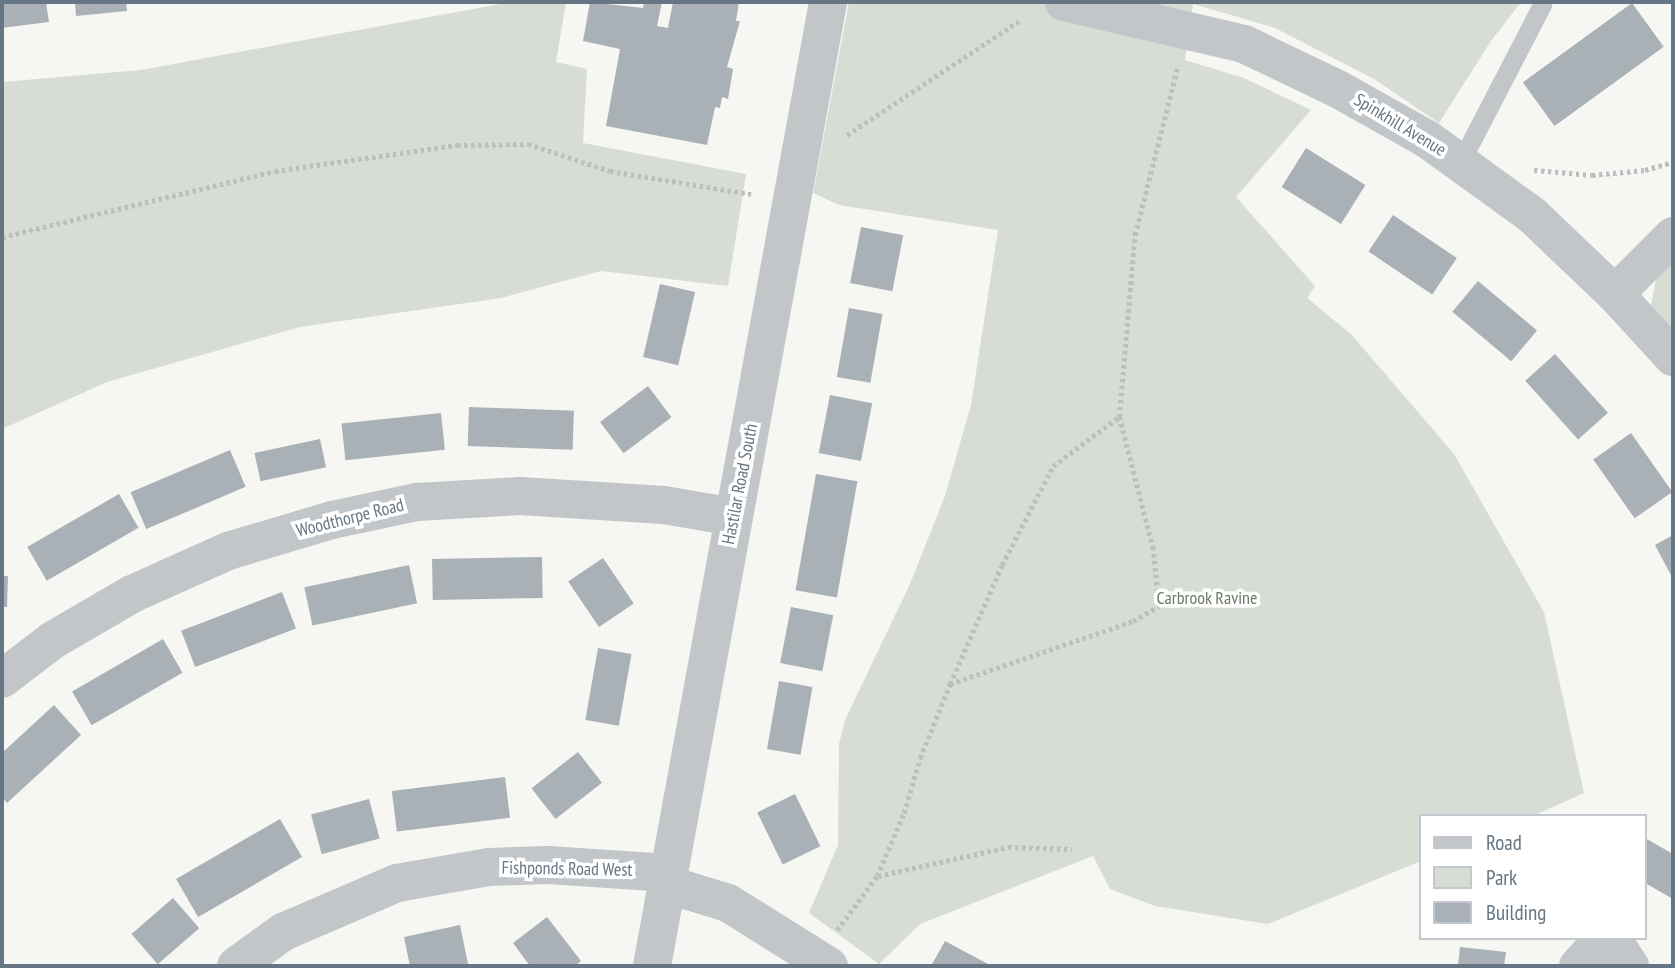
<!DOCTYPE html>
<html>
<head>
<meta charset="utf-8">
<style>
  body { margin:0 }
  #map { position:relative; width:1675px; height:968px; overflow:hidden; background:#f6f6f3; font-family:"PT Sans Narrow",sans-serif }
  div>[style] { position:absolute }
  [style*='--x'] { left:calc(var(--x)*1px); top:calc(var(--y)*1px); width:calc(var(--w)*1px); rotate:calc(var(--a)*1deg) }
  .green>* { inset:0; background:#d7ddd4 }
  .building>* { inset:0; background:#a9b1b6; transform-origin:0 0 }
  .path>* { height:4.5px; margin-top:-2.25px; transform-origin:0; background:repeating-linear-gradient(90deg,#bcbec0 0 3.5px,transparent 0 7px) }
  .service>* { height:19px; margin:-9.5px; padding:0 9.5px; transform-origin:9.5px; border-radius:9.5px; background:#c2c6c9 }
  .minor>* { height:38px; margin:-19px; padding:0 19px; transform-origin:19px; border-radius:19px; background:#c2c6c9 }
  .tertiary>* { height:38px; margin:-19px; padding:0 19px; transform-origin:19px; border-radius:19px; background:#c2c6c9 }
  span { translate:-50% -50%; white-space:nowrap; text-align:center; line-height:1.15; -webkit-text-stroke:7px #fff; paint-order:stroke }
  .street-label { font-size:18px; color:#667684 }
  .park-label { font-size:18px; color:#697b65 }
  .frame { position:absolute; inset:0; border:4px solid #667684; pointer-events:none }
  .legend { position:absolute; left:1419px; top:814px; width:228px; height:126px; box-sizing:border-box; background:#fff; border:2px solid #c2c8ce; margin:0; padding:9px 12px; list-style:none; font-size:21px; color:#667684 }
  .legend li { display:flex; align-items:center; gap:14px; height:35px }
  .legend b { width:35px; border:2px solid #c2c8ce }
</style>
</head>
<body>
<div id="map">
  <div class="green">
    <i style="clip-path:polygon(511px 2px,566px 2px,556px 62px,587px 69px,583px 143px,746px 174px,728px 286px,601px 271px,501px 298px,300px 327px,107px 382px,2px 429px,2px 82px,141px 70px)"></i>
    <i style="clip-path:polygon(849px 2px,1521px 2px,1491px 41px,1439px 123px,1374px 79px,1275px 28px,1193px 4px,1185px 60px,1244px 78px,1311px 110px,1236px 197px,1315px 286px,1307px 298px,1351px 334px,1454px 454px,1544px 612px,1584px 793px,1533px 816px,1421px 816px,1421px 861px,1268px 924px,1155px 906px,1110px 889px,1093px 856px,920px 924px,879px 964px,809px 913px,838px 845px,839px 744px,845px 720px,910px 584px,945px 496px,971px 405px,998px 230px,839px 205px,813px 193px)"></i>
    <i style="clip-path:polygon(1673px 261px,1673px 342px,1651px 306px,1656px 279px)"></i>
  </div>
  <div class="building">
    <i style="clip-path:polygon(2px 2px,46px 2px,49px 22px,2px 28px)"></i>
    <i style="clip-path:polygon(75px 2px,126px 2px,127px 11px,76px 16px)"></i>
    <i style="clip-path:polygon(590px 2px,643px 8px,644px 2px,662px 2px,657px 26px,668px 28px,673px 2px,739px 2px,736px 21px,740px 21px,727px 67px,733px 69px,728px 99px,722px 97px,720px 108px,715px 107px,707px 145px,606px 126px,620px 49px,583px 41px)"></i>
    <i style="left:1632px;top:3px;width:54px;height:135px;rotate:54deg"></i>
    <i style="left:1306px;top:148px;width:70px;height:46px;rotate:32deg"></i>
    <i style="left:1393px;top:215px;width:77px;height:44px;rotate:34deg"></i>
    <i style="left:861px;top:227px;width:43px;height:57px;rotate:11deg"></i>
    <i style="left:1478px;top:281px;width:77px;height:40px;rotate:40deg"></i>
    <i style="left:660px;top:284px;width:36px;height:75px;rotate:13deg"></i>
    <i style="left:849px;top:308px;width:34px;height:70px;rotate:10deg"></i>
    <i style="left:1555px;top:354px;width:79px;height:40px;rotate:48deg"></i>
    <i style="left:648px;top:386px;width:39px;height:60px;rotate:53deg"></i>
    <i style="left:830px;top:395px;width:43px;height:59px;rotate:11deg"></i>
    <i style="left:469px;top:407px;width:105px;height:39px;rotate:2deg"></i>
    <i style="left:441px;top:413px;width:37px;height:100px;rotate:84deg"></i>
    <i style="left:1631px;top:433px;width:72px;height:46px;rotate:55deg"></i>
    <i style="left:320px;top:439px;width:29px;height:67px;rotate:78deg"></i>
    <i style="left:230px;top:450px;width:40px;height:108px;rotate:67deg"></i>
    <i style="left:816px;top:474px;width:42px;height:118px;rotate:10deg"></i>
    <i style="left:119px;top:494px;width:39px;height:106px;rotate:60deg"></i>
    <i style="clip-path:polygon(1673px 535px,1673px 579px,1655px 545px)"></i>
    <i style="left:542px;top:557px;width:41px;height:110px;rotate:89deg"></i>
    <i style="left:603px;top:558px;width:55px;height:42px;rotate:56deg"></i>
    <i style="left:409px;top:565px;width:39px;height:107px;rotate:78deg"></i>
    <i style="clip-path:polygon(2px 576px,8px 576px,7px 607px,2px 607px)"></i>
    <i style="left:282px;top:592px;width:39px;height:108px;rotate:69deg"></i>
    <i style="left:791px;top:607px;width:43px;height:57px;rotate:11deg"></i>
    <i style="left:163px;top:639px;width:39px;height:105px;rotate:60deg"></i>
    <i style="left:598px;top:648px;width:34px;height:73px;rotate:10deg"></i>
    <i style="left:779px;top:681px;width:34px;height:69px;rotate:10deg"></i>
    <i style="clip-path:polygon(54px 705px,81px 735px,7px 803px,2px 797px,2px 753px)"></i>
    <i style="left:578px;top:752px;width:39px;height:59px;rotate:52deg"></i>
    <i style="left:505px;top:777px;width:41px;height:114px;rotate:83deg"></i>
    <i style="left:795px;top:794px;width:58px;height:42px;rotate:64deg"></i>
    <i style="left:369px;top:799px;width:41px;height:60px;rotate:75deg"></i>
    <i style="left:280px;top:819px;width:44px;height:120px;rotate:60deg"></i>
    <i style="clip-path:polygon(1645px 838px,1673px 854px,1673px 899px,1645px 883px)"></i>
    <i style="left:173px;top:898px;width:40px;height:55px;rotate:49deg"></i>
    <i style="clip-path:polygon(547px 917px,581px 961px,575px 966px,530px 966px,513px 943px)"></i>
    <i style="clip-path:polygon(460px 925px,468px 964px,410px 966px,404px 937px)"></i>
    <i style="clip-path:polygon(945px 941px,971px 955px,992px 966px,931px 966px)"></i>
    <i style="clip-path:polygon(1460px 947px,1506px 952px,1504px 966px,1458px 966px)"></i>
  </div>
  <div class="path">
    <i style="--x:847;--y:135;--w:206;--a:-33.5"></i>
    <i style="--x:1534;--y:170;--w:58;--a:4.9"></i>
    <i style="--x:1592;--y:175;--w:53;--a:-5.4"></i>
    <i style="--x:1645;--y:170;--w:29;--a:-16"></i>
    <i style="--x:2;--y:237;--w:281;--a:-13.6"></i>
    <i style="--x:275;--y:171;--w:184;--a:-8.1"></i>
    <i style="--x:457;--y:145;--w:71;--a:-0.8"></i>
    <i style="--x:528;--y:144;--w:86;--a:18.2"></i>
    <i style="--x:610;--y:171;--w:143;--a:9.3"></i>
    <i style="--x:950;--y:684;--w:194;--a:-19"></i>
    <i style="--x:1133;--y:621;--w:30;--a:-30"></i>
    <i style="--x:1159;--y:606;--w:57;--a:-96"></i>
    <i style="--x:1153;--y:549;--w:136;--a:-104.4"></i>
    <i style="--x:1119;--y:417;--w:183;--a:-85"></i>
    <i style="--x:1135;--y:235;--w:175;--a:-75.8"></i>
    <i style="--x:878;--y:876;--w:133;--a:-12.6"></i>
    <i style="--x:1008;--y:847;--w:64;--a:1.8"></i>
    <i style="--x:837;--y:930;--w:67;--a:-53.5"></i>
    <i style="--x:877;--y:876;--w:69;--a:-66.8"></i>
    <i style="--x:904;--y:813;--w:57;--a:-73.8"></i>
    <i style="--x:920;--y:758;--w:80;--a:-67.9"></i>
    <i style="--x:950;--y:684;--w:130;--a:-66.4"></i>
    <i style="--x:1002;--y:565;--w:111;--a:-62.7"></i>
    <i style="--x:1053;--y:466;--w:82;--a:-36.6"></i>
  </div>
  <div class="service">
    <i style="--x:1461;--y:161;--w:176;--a:-62.6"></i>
  </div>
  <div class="minor">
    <i style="--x:1064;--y:2;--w:185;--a:13.1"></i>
    <i style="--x:1244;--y:44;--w:102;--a:25.6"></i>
    <i style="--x:1336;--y:88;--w:104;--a:29.3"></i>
    <i style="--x:1427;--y:139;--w:130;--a:35.9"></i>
    <i style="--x:1532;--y:215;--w:115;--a:43.6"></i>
    <i style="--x:1615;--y:294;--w:86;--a:47.4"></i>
    <i style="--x:1615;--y:294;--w:82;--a:-45"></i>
    <i style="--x:2;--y:679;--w:64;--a:-37.4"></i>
    <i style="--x:53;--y:640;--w:91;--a:-30.2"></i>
    <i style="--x:132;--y:594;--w:105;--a:-24.1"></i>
    <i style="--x:228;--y:551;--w:109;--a:-16.6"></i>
    <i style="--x:332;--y:520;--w:87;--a:-12"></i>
    <i style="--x:417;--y:502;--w:103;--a:-3.3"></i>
    <i style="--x:520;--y:496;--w:144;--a:3.6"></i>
    <i style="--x:664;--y:505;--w:71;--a:9.7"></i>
    <i style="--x:666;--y:884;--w:65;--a:17"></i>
    <i style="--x:728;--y:903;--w:119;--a:32"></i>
    <i style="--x:236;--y:966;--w:58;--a:-35.9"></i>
    <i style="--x:283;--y:932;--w:124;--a:-23.3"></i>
    <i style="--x:397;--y:883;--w:93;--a:-9.9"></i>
    <i style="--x:489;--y:867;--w:59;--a:-1.9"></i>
    <i style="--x:548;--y:865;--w:121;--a:3.8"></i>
    <i style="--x:1578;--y:966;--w:18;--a:-47"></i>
    <i style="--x:1590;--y:953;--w:17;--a:-21"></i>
    <i style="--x:1606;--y:947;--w:15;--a:16"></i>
    <i style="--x:1620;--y:951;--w:18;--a:56"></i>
  </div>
  <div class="tertiary">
    <i style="--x:652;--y:966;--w:980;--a:-79.65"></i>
  </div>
  <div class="street-label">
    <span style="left:1400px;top:125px;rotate:31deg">Spinkhill Avenue</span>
    <span style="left:740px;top:484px;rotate:-79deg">Hastilar Road South</span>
    <span style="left:350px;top:518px;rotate:-14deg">Woodthorpe Road</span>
    <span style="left:567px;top:869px;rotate:1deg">Fishponds Road West</span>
  </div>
  <div class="park-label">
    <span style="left:1207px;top:598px">Carbrook Ravine</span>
  </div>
  <div class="frame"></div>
  <ul class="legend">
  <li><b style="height:9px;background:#c2c6c9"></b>Road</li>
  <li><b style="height:19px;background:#d7ddd4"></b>Park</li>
  <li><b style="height:19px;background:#a9b1b6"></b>Building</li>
  </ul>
</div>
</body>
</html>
